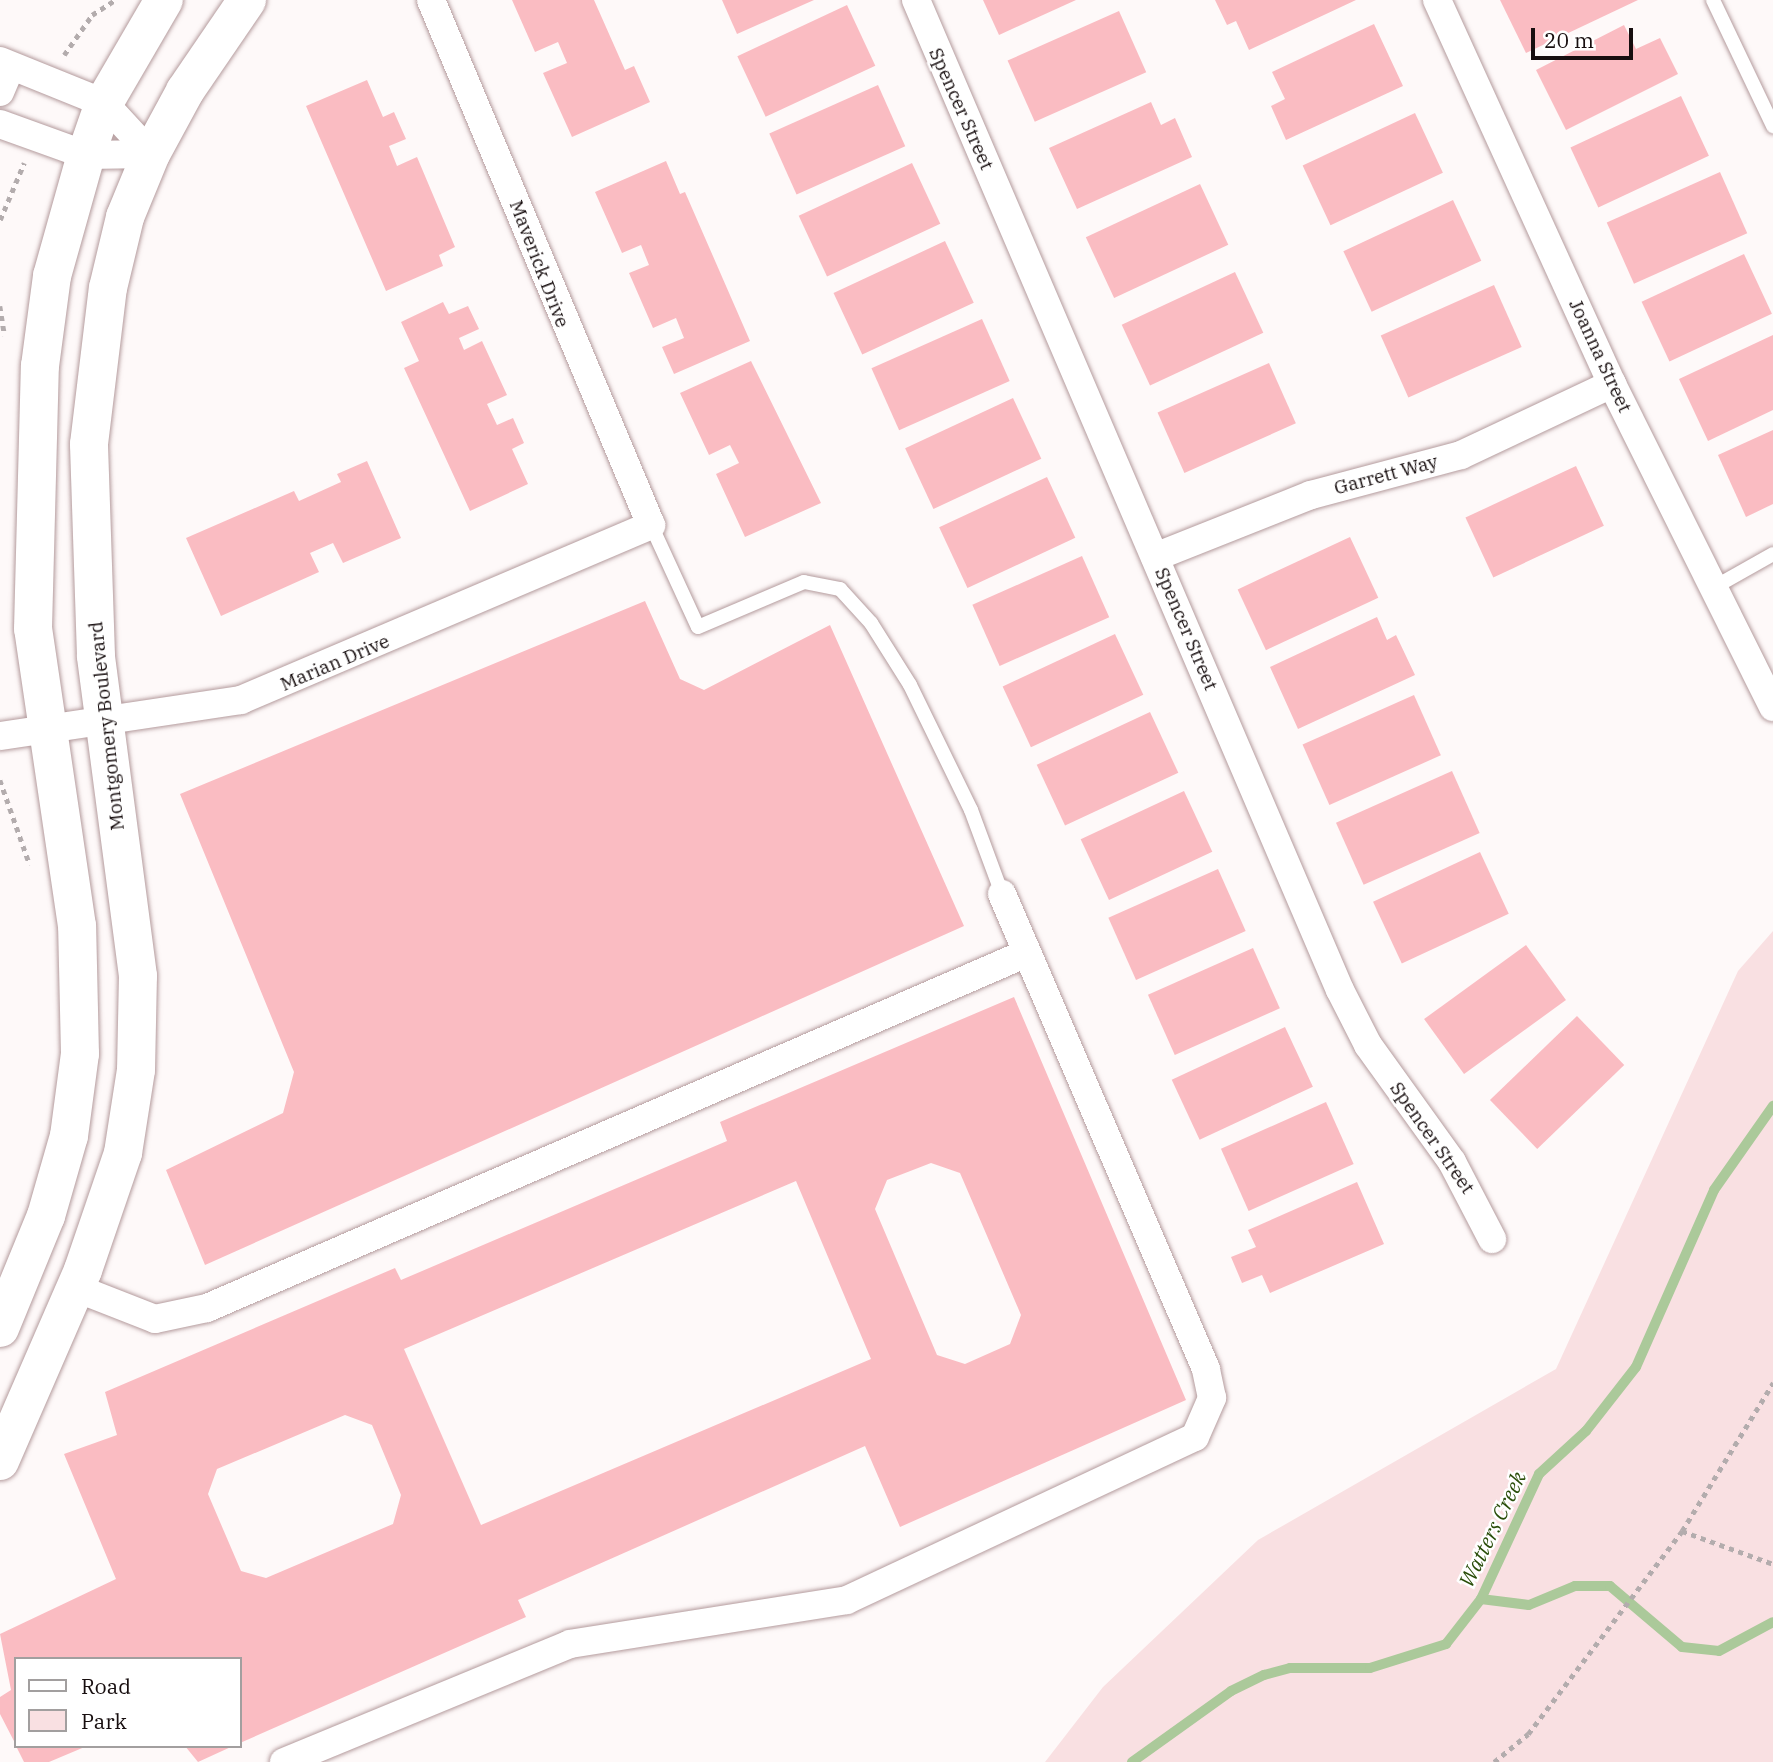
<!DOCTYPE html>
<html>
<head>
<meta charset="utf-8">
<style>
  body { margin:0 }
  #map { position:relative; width:1773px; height:1762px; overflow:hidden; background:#fef9f9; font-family:"IBM Plex Serif",serif }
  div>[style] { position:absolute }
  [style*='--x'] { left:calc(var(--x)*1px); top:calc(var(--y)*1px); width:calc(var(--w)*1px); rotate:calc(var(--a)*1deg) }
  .green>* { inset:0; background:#f9e0e2 }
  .stream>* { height:10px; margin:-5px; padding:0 5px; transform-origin:5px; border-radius:5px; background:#abc99a }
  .building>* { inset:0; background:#fabcc2; transform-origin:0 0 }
  .path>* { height:4.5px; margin-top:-2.25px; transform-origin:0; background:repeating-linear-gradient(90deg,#b3acad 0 5px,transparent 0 10px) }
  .roads { filter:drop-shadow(0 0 2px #b49b9d) drop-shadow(0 0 2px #b49b9d) }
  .lane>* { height:14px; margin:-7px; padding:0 7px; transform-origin:7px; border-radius:7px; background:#fff }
  .street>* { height:28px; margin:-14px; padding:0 14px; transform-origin:14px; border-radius:14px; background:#fff }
  .secondary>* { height:38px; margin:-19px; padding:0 19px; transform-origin:19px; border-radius:19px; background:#fff }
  span { translate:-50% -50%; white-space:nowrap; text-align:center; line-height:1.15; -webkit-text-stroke:5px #fff; paint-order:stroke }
  .street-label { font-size:19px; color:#170e0f }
  .water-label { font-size:21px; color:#294d09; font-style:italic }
  .legend { position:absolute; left:14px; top:1657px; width:228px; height:91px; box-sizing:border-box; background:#fff; border:2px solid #a29f9f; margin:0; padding:9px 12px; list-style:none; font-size:21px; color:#170e0f }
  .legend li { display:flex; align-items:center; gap:14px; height:35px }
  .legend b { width:35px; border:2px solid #a29f9f }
  .scale { position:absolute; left:1531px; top:28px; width:102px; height:32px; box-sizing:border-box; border:4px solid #170e0f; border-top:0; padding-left:9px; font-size:21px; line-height:24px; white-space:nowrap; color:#170e0f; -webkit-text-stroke:5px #fff; paint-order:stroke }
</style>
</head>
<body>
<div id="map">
  <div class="green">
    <i style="clip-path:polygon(1773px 931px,1773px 1762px,1045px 1762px,1103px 1687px,1258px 1540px,1556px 1369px,1738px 971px)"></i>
  </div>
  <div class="stream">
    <i style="--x:1481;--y:1599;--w:48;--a:7.1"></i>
    <i style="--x:1529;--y:1605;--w:50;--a:-22.4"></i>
    <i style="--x:1575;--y:1586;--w:35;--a:0"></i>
    <i style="--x:1610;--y:1586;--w:94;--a:40.3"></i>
    <i style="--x:1682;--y:1647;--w:37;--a:6"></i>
    <i style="--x:1719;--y:1651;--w:61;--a:-28.2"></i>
    <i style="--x:1132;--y:1762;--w:122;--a:-35.6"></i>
    <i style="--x:1231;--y:1691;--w:37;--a:-26"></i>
    <i style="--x:1264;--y:1675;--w:27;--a:-15"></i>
    <i style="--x:1290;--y:1668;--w:80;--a:0"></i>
    <i style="--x:1370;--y:1668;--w:80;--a:-17.5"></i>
    <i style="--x:1446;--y:1644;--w:57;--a:-52.1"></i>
    <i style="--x:1481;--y:1599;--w:138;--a:-65.1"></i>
    <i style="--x:1539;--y:1474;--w:64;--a:-42.5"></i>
    <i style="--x:1586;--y:1431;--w:81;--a:-52"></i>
    <i style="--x:1636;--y:1367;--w:193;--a:-66.2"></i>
    <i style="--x:1714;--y:1190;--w:103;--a:-54.9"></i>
  </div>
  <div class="building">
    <i style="clip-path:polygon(512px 0,594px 0,625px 70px,634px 66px,650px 102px,572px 137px,543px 73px,567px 63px,558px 42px,535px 52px)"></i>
    <i style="clip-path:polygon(722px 0,814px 0,737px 34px)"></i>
    <i style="clip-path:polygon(983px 0,1076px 0,999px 35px)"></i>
    <i style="clip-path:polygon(1215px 0,1356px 0,1249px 50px,1236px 21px,1227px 25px)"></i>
    <i style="clip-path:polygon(1500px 0,1638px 0,1526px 53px)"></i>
    <i style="left:847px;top:5px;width:67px;height:121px;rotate:65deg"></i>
    <i style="left:1119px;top:11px;width:67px;height:122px;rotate:66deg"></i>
    <i style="clip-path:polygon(1374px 24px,1403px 86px,1286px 140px,1271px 106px,1285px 99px,1272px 72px)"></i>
    <i style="clip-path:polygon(1624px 25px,1636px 49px,1660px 38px,1678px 74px,1566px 130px,1536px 70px)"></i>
    <i style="clip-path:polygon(367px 80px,383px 117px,394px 112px,406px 139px,389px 146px,397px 166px,417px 157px,455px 247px,439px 255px,443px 266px,386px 291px,306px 106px)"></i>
    <i style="left:878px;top:85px;width:67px;height:119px;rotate:66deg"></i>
    <i style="left:1681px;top:96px;width:66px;height:122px;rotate:65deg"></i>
    <i style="clip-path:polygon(1151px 102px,1161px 125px,1175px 118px,1192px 157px,1077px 209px,1049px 148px)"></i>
    <i style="left:1415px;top:113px;width:66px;height:124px;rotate:65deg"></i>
    <i style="clip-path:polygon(666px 161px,680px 194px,685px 192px,750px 341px,674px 374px,662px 347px,684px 338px,676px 318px,653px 328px,629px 273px,649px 265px,641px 245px,622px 253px,595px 192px)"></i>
    <i style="left:912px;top:163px;width:67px;height:125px;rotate:65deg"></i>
    <i style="left:1720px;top:172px;width:67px;height:124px;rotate:66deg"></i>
    <i style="left:1200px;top:184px;width:67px;height:126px;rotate:65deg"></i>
    <i style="left:1453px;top:200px;width:67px;height:121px;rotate:65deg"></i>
    <i style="left:945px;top:241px;width:68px;height:123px;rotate:65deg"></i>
    <i style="left:1744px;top:254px;width:66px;height:113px;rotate:65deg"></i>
    <i style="left:1235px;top:272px;width:67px;height:125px;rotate:65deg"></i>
    <i style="left:1494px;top:285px;width:68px;height:124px;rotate:66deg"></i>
    <i style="clip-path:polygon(443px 302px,449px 314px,468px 306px,479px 329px,459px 338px,464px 350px,482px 341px,507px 395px,487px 404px,497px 425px,513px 418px,524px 443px,512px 449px,528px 484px,470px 511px,404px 368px,419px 361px,401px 322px)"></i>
    <i style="left:982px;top:319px;width:68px;height:121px;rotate:66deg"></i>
    <i style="clip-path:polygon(1773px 335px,1773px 410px,1708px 441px,1679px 379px)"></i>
    <i style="clip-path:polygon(751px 361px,821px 503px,745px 537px,716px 474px,739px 463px,730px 445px,709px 455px,680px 393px)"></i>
    <i style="left:1269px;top:363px;width:66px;height:122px;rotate:66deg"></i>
    <i style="left:1013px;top:398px;width:67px;height:119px;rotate:65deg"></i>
    <i style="clip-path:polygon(1773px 430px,1773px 504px,1746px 517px,1718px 455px)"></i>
    <i style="clip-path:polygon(367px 461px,401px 538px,343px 563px,333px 543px,310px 553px,319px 572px,221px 616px,186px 538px,294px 491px,299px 501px,341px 482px,337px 474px)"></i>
    <i style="left:1576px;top:466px;width:66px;height:122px;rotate:65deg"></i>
    <i style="left:1047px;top:477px;width:67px;height:119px;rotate:65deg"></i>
    <i style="left:1350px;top:537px;width:67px;height:124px;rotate:65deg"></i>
    <i style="left:1082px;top:556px;width:67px;height:120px;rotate:66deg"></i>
    <i style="clip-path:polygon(645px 601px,680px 679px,704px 690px,830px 625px,964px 926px,205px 1265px,166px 1170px,283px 1113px,294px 1072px,180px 794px)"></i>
    <i style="clip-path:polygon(1377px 617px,1387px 640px,1396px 635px,1415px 675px,1298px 729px,1270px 667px)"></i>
    <i style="left:1115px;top:634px;width:67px;height:124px;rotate:65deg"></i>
    <i style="left:1414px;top:695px;width:66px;height:122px;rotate:66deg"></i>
    <i style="left:1150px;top:712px;width:67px;height:125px;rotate:65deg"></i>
    <i style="left:1452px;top:771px;width:68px;height:127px;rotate:66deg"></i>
    <i style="left:1184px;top:791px;width:67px;height:114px;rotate:65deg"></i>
    <i style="left:1480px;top:852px;width:68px;height:118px;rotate:65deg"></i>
    <i style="left:1218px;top:869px;width:68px;height:120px;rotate:66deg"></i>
    <i style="left:1526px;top:945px;width:68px;height:126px;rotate:54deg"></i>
    <i style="left:1253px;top:948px;width:66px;height:115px;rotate:66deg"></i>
    <i style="clip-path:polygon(evenodd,1014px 997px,1186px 1400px,900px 1527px,865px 1446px,518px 1600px,526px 1617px,240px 1743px,240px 1659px,16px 1659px,16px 1745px,0 1714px,0 1697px,11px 1690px,0 1634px,116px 1579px,64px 1454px,117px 1435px,105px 1392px,395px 1268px,401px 1280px,727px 1141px,720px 1122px,1014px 997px,931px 1163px,960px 1173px,1021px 1315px,1010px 1344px,965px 1364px,937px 1355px,875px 1209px,887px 1180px,931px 1163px,1014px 997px,796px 1181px,871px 1359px,481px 1525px,404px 1349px,796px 1181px,1014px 997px,345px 1415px,372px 1425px,401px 1495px,393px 1524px,266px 1578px,241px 1571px,208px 1494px,217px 1469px,345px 1415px)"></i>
    <i style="left:1577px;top:1016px;width:68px;height:121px;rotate:46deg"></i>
    <i style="left:1285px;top:1027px;width:66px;height:125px;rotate:65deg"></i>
    <i style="left:1326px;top:1102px;width:68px;height:115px;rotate:66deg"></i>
    <i style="clip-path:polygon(1357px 1182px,1384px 1244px,1270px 1293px,1262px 1275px,1242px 1283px,1231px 1257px,1256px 1247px,1248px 1230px)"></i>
    <i style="clip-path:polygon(16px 1746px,87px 1746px,49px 1762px,24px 1762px)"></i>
    <i style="clip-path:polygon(185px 1746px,233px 1746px,198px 1762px)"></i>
  </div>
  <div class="path">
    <i style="--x:64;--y:55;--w:49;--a:-55"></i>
    <i style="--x:92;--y:15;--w:27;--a:-33"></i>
    <i style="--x:0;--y:220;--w:62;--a:-67.2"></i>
    <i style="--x:0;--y:306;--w:30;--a:81"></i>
    <i style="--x:0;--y:780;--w:90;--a:70.6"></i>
    <i style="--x:1682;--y:1531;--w:97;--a:19.9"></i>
    <i style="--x:1494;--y:1762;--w:44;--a:-39.5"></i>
    <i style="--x:1528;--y:1734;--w:255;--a:-52.8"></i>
    <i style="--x:1682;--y:1531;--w:174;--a:-58.4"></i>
  </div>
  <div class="roads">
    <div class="lane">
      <i style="--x:1713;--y:0;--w:140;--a:64.5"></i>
      <i style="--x:651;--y:525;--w:112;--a:65.3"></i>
      <i style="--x:698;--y:627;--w:115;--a:-23"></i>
      <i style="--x:804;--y:582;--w:37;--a:11"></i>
      <i style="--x:840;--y:589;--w:46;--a:47.6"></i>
      <i style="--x:871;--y:623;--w:73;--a:57.8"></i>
      <i style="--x:910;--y:685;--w:139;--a:64"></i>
      <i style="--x:971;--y:810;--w:90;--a:69.7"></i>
      <i style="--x:1713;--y:588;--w:69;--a:-29.5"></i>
    </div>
    <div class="street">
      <i style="--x:916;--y:0;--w:1077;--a:66.82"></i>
      <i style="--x:1340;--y:990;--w:62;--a:63"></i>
      <i style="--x:1368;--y:1045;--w:144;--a:54.3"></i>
      <i style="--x:1452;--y:1162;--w:87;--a:62.5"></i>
      <i style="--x:1437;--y:0;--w:422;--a:65.5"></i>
      <i style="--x:1612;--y:384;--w:361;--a:63.5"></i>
      <i style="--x:0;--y:61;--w:112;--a:22"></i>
      <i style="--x:104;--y:103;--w:69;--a:47.3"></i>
      <i style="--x:0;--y:92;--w:28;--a:-67"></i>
      <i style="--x:0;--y:124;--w:91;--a:19.8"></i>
      <i style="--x:86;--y:155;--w:65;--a:-0.9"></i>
      <i style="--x:1155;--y:557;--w:168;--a:-21.7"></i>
      <i style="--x:1311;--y:495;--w:155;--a:-14.9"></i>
      <i style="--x:1461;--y:455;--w:167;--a:-25.2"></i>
      <i style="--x:0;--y:736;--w:244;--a:-8.5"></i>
      <i style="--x:241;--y:700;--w:446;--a:-23.1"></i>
      <i style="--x:651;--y:525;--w:569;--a:-112.74"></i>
      <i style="--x:76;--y:1288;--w:85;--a:21.4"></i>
      <i style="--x:155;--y:1319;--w:53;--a:-11.9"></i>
      <i style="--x:207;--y:1308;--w:894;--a:-23.41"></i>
      <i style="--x:284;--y:1762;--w:309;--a:-22.4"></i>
      <i style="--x:570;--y:1644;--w:280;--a:-9"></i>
      <i style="--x:847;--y:1600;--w:384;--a:-25.1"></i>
      <i style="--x:1195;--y:1437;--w:43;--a:-66.4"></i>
      <i style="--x:1212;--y:1398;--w:30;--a:-102"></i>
      <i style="--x:1206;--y:1369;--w:517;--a:-113.24"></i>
    </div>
    <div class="secondary">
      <i style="--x:0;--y:1328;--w:121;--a:-67.7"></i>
      <i style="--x:46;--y:1216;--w:83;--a:-74"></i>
      <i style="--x:69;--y:1136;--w:83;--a:-82.4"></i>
      <i style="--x:80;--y:1054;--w:128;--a:-91.3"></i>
      <i style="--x:77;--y:926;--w:300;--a:-98.4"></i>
      <i style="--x:33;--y:629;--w:263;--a:-88.5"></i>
      <i style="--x:40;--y:366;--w:91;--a:-82.4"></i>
      <i style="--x:52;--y:276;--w:126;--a:-74.3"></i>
      <i style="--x:86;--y:155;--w:55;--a:-70.9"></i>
      <i style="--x:104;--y:103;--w:119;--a:-59.8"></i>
      <i style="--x:0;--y:1461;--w:208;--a:-66.5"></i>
      <i style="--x:83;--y:1270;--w:124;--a:-71.1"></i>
      <i style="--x:123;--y:1153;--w:84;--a:-81.1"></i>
      <i style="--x:136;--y:1070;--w:94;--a:-88.8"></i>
      <i style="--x:138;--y:976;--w:323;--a:-97.5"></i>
      <i style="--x:96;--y:656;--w:212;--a:-91.9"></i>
      <i style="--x:89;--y:444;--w:157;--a:-83.1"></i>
      <i style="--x:108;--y:288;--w:73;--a:-76.5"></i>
      <i style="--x:125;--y:217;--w:68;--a:-67.6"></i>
      <i style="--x:151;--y:154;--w:72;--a:-61.6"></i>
      <i style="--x:185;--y:91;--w:110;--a:-55.7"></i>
    </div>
  </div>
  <div class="street-label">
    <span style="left:961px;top:109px;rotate:66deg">Spencer Street</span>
    <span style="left:539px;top:264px;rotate:69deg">Maverick Drive</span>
    <span style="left:1600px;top:356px;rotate:65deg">Joanna Street</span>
    <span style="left:1386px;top:475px;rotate:-15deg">Garrett Way</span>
    <span style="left:1186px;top:629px;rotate:67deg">Spencer Street</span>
    <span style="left:335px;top:663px;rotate:-23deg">Marian Drive</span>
    <span style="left:107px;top:726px;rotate:-96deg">Montgomery Boulevard</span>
    <span style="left:1432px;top:1138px;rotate:55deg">Spencer Street</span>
  </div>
  <div class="water-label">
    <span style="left:1492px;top:1529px;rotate:-64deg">Watters Creek</span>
  </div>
  <ul class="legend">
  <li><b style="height:9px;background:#fff"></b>Road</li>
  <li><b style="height:19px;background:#f9e0e2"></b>Park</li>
  </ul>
  <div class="scale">20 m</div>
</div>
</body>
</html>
